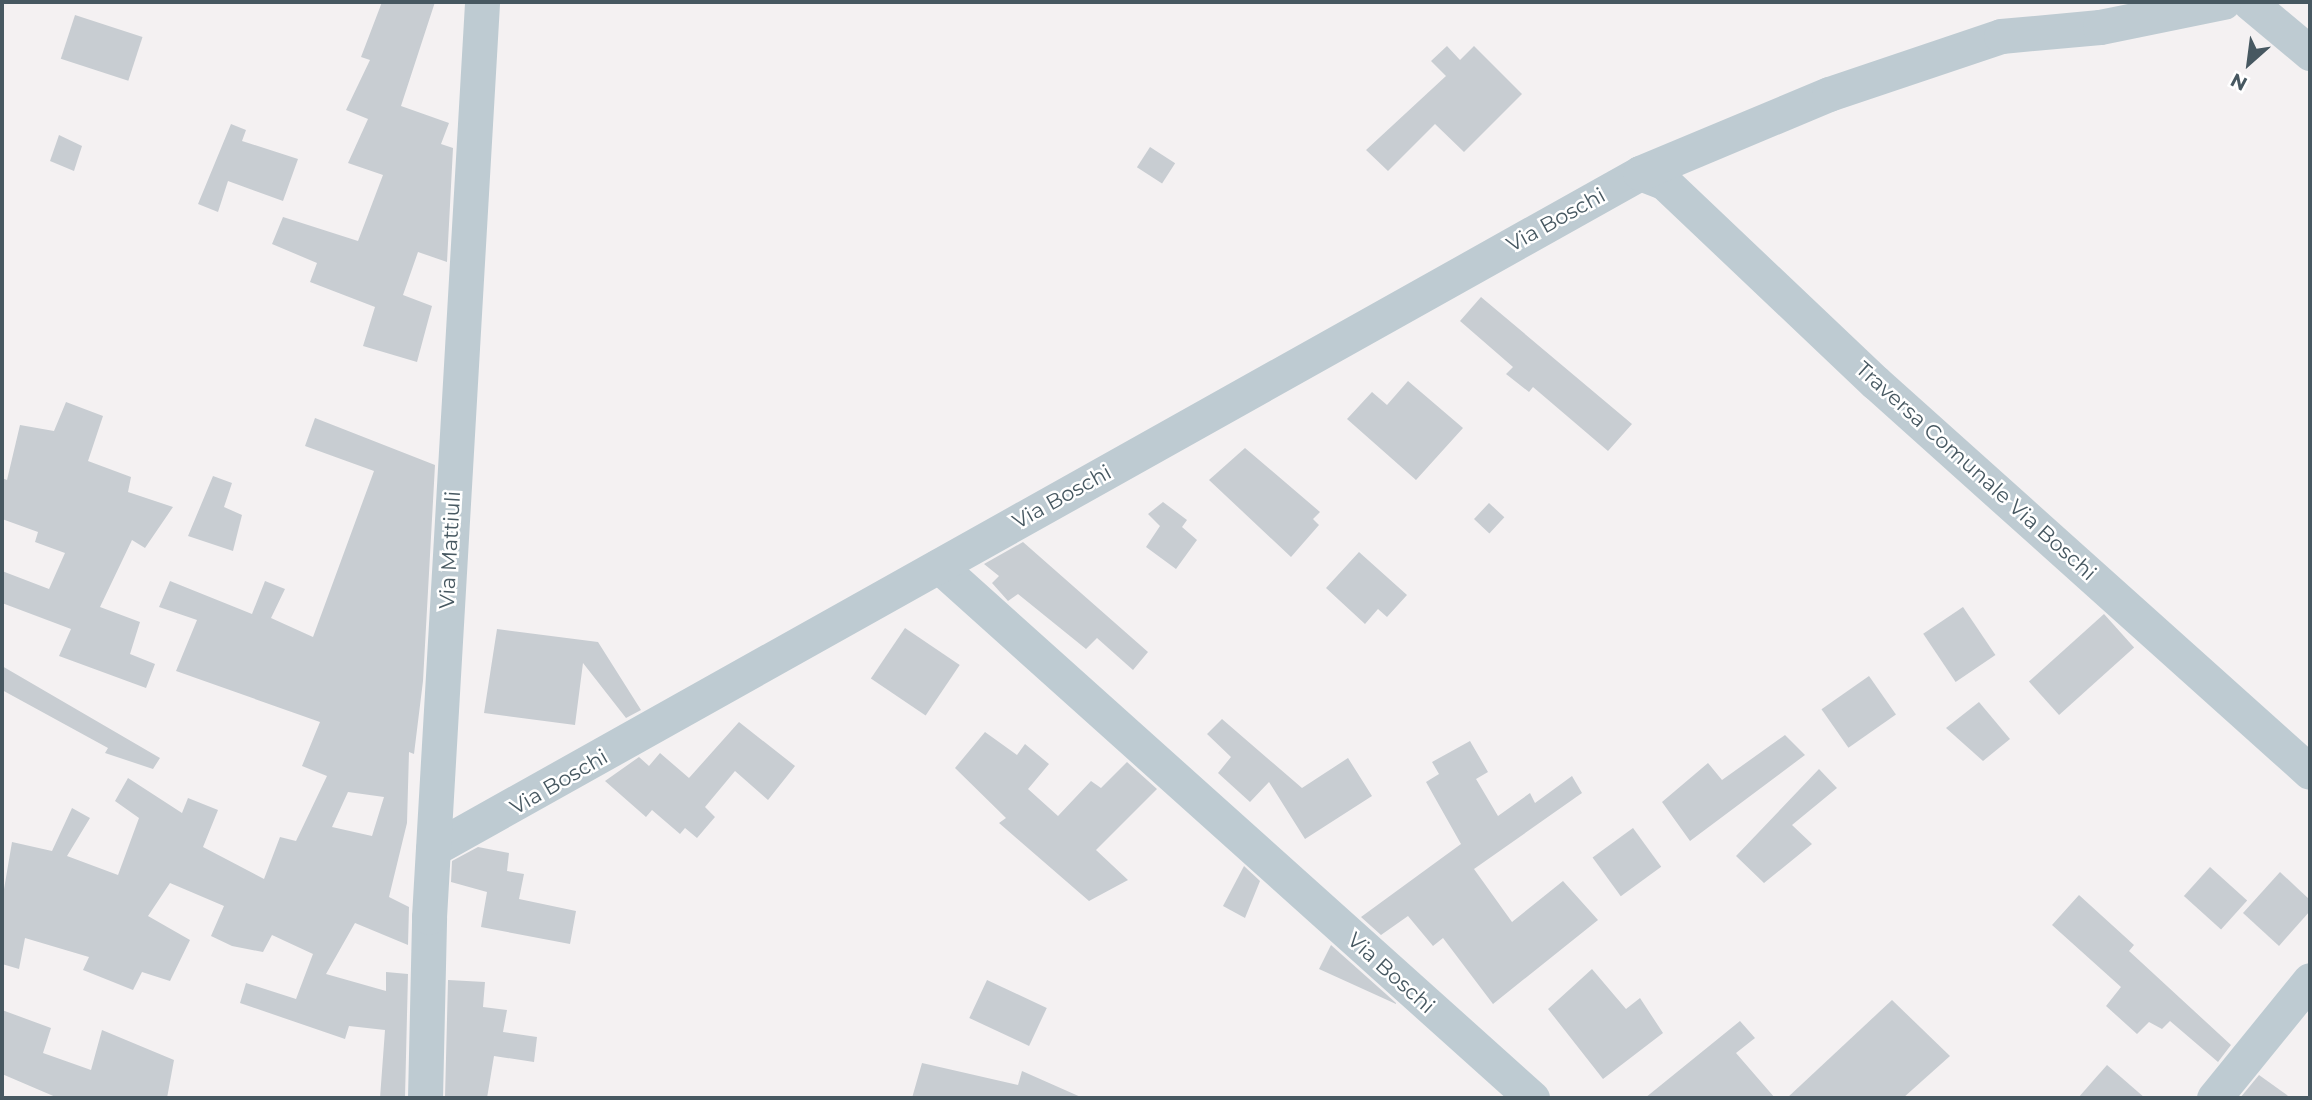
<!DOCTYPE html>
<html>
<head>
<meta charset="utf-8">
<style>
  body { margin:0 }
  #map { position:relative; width:2312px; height:1100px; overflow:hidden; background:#f4f1f2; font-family:Montserrat,sans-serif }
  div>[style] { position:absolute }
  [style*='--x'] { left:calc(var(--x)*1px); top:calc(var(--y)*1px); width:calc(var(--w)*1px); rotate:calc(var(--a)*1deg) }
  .building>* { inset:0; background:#c8cdd2; transform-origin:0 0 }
  .minor>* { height:35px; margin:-17.5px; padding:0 17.5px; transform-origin:17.5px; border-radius:17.5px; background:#becbd2 }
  span { translate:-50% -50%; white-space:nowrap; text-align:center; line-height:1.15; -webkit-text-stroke:5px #fff; paint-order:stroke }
  .street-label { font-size:21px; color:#475861 }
  .frame { position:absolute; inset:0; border:4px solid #475861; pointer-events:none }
  .north { position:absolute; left:2214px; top:28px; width:70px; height:70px; -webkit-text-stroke:5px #fff; paint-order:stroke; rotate:208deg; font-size:19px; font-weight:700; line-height:28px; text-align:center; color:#475861 }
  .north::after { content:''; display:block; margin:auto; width:24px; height:32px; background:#475861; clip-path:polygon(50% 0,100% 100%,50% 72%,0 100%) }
</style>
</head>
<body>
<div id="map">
  <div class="building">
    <i style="clip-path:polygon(382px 2px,435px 2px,401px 106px,449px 123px,441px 144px,453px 148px,447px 262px,418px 252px,403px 295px,432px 306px,417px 362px,363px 346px,375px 307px,310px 282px,317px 263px,272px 244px,283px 217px,358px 241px,383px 175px,348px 163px,368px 119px,346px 110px,370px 60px,361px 57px)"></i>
    <i style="left:75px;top:15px;width:71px;height:46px;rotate:18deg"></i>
    <i style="clip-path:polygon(1447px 46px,1460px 60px,1474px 46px,1522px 94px,1464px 152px,1435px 124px,1388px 171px,1366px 150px,1446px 76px,1431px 61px)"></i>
    <i style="clip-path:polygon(231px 124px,246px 130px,242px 141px,298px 159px,283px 201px,228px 181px,218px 212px,198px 204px)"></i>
    <i style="clip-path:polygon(59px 135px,82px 146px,74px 171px,50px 161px)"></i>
    <i style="left:1150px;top:147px;width:30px;height:24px;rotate:33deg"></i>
    <i style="clip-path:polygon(1481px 297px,1632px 424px,1608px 451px,1533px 387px,1529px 392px,1506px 374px,1513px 367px,1460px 321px)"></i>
    <i style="clip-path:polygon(1408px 381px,1463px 428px,1416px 480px,1347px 419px,1372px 392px,1387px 405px)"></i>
    <i style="clip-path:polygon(66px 402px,103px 416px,88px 461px,131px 477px,128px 492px,173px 507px,145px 548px,132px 540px,100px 607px,140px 622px,130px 654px,155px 664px,146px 688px,59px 656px,71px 629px,2px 603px,2px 571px,49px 589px,65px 553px,35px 542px,38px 532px,2px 519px,2px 478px,7px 480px,20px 425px,54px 431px)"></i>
    <i style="clip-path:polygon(evenodd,315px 418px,435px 465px,423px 681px,414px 754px,409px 752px,407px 823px,389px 897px,409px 907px,408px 945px,355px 923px,326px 974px,386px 991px,386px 972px,408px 974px,405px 1098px,380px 1098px,385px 1030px,349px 1026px,345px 1039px,240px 1003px,246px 983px,296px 999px,313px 954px,272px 935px,263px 952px,232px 946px,211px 936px,224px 906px,170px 883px,148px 916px,190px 940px,170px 981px,142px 972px,133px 990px,83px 970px,89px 957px,25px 938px,19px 969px,2px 964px,2px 901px,12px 842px,52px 851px,72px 808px,90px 818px,67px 856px,118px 875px,139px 818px,115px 801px,128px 778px,182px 813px,188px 798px,218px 810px,203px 847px,264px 879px,280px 837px,296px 841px,327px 776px,302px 766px,320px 722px,176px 671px,197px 620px,159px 607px,170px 581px,252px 614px,265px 581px,285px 589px,271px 618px,313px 637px,374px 471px,305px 446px,315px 418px,348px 792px,384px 797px,372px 836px,332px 827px,348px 792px)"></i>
    <i style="clip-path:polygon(1245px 448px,1320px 512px,1313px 519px,1319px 525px,1291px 557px,1209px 480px)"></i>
    <i style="clip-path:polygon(213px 476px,232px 483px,224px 507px,242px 515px,233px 551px,188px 536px)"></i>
    <i style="clip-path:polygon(1163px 502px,1187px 520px,1182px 527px,1197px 540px,1176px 569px,1146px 547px,1160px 526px,1148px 514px)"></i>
    <i style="left:1489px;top:503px;width:21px;height:22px;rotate:43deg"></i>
    <i style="clip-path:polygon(1023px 542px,1148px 652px,1133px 670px,1097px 638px,1086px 649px,1018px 594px,1008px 601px,992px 583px,999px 576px,984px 564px)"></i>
    <i style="clip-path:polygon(1359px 552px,1407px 595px,1387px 617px,1378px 609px,1365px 624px,1326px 588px)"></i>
    <i style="left:1963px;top:607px;width:58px;height:48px;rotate:56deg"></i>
    <i style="left:2104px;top:614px;width:45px;height:101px;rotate:48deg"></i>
    <i style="left:905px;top:628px;width:66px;height:61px;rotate:34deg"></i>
    <i style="clip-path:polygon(497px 629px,598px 642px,641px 710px,626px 718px,583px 663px,575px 725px,484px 713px)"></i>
    <i style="clip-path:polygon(2px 666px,160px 758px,153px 769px,105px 753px,108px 748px,2px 690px)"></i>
    <i style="left:1869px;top:676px;width:47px;height:58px;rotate:55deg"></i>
    <i style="clip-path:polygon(1979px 702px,2010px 739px,1983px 761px,1946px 728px)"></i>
    <i style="clip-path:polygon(1222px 719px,1302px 788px,1348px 758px,1372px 796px,1305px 839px,1269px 782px,1250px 802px,1218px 773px,1231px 757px,1207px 734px)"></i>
    <i style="clip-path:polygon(739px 722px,795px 766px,768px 800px,735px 771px,705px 807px,715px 817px,697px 838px,685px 828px,680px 834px,652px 810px,646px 817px,605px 781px,639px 757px,649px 766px,660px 753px,689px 778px)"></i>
    <i style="clip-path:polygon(985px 732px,1017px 755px,1025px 744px,1049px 764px,1028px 789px,1058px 816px,1091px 781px,1101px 788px,1127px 762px,1157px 789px,1096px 850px,1128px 880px,1089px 901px,999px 823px,1006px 818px,955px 768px)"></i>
    <i style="clip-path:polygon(1785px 735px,1805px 755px,1690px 841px,1662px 802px,1708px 763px,1722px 780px)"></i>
    <i style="clip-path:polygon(1470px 741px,1488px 772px,1476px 779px,1498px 816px,1530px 793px,1535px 803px,1572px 776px,1582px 793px,1474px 869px,1512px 922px,1563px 881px,1598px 920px,1493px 1004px,1443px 938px,1433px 946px,1408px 916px,1381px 935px,1361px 917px,1461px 844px,1426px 782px,1439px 774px,1432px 762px)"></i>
    <i style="clip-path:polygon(1819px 769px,1837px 788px,1792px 825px,1812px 844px,1764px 883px,1736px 856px)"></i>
    <i style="left:1633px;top:828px;width:48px;height:50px;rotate:54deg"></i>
    <i style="clip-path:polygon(478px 847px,509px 853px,507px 871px,524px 874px,519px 899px,576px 911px,570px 944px,481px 927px,487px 892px,451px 882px,452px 861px)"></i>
    <i style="clip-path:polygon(1244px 866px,1260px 881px,1245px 918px,1223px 906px)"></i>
    <i style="left:2210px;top:867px;width:50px;height:39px;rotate:42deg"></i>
    <i style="clip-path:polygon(2280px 872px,2310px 900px,2310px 911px,2279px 946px,2243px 913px)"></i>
    <i style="clip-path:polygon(2079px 895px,2134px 945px,2129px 951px,2231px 1045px,2218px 1062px,2170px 1021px,2162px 1029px,2149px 1022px,2137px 1034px,2106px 1006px,2121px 987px,2052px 925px)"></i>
    <i style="clip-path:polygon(1331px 945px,1396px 1003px,1396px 1004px,1319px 969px)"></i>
    <i style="clip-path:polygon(1592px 969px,1626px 1009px,1640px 998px,1663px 1033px,1603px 1079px,1548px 1009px)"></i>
    <i style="clip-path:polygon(448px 980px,485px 982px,483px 1007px,507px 1010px,503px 1032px,537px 1037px,534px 1062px,494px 1056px,487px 1098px,445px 1098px)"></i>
    <i style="left:987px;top:980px;width:66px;height:42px;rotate:25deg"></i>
    <i style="clip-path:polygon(1892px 1000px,1950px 1056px,1903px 1098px,1787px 1098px)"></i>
    <i style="clip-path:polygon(2px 1010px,51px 1028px,43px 1053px,91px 1070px,102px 1030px,174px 1060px,167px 1098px,58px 1098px,2px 1074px)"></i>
    <i style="clip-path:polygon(1740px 1021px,1755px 1038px,1736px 1053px,1775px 1098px,1645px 1098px)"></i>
    <i style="clip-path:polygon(922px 1063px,1018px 1085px,1022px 1071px,1083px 1098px,912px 1098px)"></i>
    <i style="clip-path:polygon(2107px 1065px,2145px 1098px,2078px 1098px)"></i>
    <i style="clip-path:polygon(2259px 1075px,2291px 1098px,2240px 1098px)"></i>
  </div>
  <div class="minor">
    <i style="--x:2249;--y:2;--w:80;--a:39.9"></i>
    <i style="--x:1640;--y:173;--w:26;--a:21"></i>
    <i style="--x:1664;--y:182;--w:291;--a:43.5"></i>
    <i style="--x:1875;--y:382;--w:584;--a:41.88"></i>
    <i style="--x:939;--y:566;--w:797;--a:41.9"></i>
    <i style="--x:433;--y:849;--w:1383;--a:-29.25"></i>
    <i style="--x:1640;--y:173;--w:205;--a:-22.7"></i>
    <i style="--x:1829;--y:94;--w:182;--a:-18.6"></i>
    <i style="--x:2001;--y:36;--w:99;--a:-5.2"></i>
    <i style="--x:2100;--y:27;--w:126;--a:-11.5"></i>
    <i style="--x:425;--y:1098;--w:181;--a:-88.7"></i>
    <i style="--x:429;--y:917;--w:917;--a:-86.68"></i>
    <i style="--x:2214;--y:1098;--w:152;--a:-50.9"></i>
  </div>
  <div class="street-label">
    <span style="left:1556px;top:220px;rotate:-29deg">Via Boschi</span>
    <span style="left:1976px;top:471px;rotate:42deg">Traversa Comunale Via Boschi</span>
    <span style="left:1062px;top:497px;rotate:-29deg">Via Boschi</span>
    <span style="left:450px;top:550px;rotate:-87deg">Via Mattiuli</span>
    <span style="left:559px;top:782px;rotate:-30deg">Via Boschi</span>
    <span style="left:1391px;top:973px;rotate:42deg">Via Boschi</span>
  </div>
  <div class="frame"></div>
  <div class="north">N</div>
</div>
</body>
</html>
